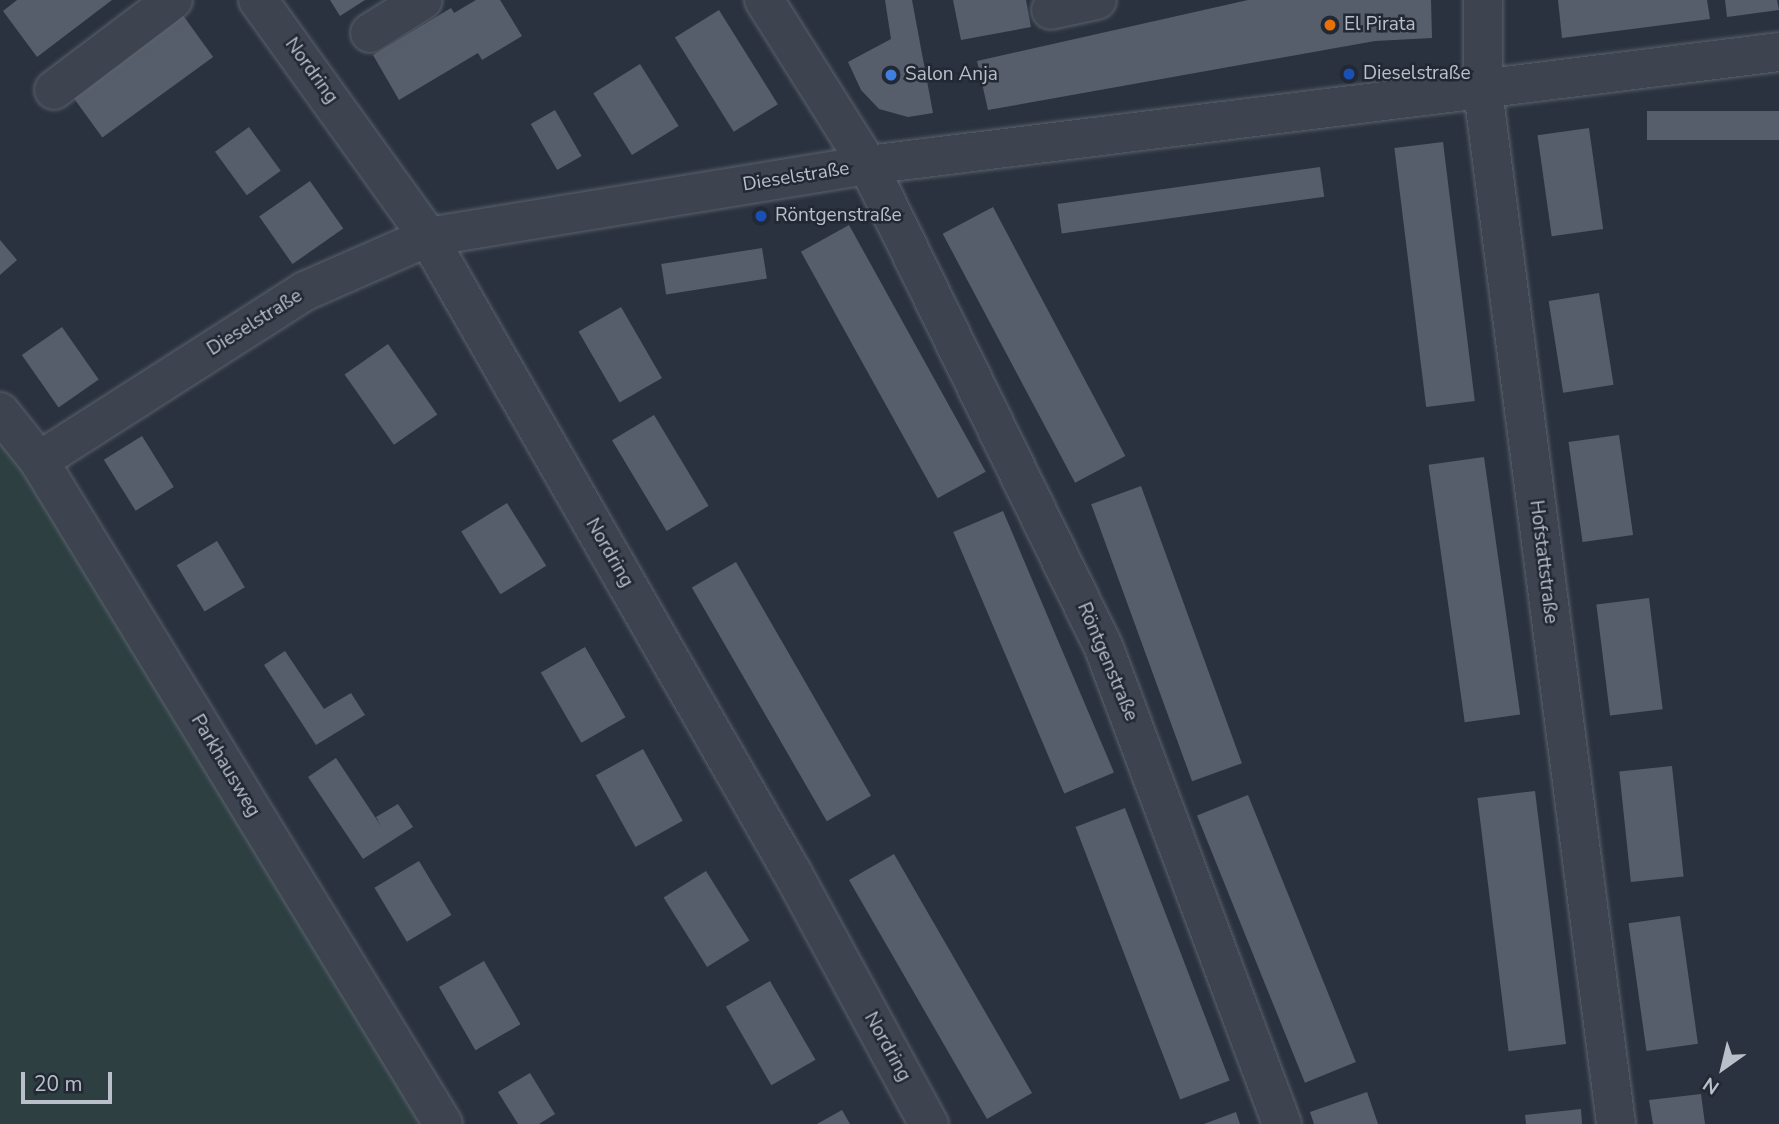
<!DOCTYPE html>
<html>
<head>
<meta charset="utf-8">
<style>
  body { margin:0 }
  #map { position:relative; width:1779px; height:1124px; overflow:hidden; background:#2a323f; font-family:"Nunito Sans",sans-serif }
  div>[style] { position:absolute }
  [style*='--x'] { left:calc(var(--x)*1px); top:calc(var(--y)*1px); width:calc(var(--w)*1px); rotate:calc(var(--a)*1deg) }
  .green>* { inset:0; background:#2d3f41 }
  .building>* { inset:0; background:#565e6c; transform-origin:0 0 }
  .roads { filter:drop-shadow(0 0 2px #5b626c) drop-shadow(0 0 2px #5b626c) }
  .minor>* { height:38px; margin:-19px; padding:0 19px; transform-origin:19px; border-radius:19px; background:#3e444f }
  .dots>* { width:19px; height:19px; translate:-50% -50%; box-sizing:border-box; border:4px solid #222934; border-radius:50% }
  span { translate:-50% -50%; white-space:nowrap; text-align:center; line-height:1.15; -webkit-text-stroke:5px #222934; paint-order:stroke }
  .poi-label { font-size:19px; color:#bac0c9 }
  .left { translate:0 -50%; text-align:left }
  .street-label { font-size:19px; color:#bac0c9 }
  .north { position:absolute; left:1688px; top:1033px; width:70px; height:70px; -webkit-text-stroke:5px #222934; paint-order:stroke; rotate:214deg; font-size:19px; font-weight:700; line-height:28px; text-align:center; color:#bac0c9 }
  .north::after { content:''; display:block; margin:auto; width:24px; height:32px; background:#bac0c9; clip-path:polygon(50% 0,100% 100%,50% 72%,0 100%) }
  .scale { position:absolute; left:21px; top:1072px; width:91px; height:32px; box-sizing:border-box; border:4px solid #bac0c9; border-top:0; padding-left:9px; font-size:21px; line-height:24px; white-space:nowrap; color:#bac0c9; -webkit-text-stroke:5px #222934; paint-order:stroke }
</style>
</head>
<body>
<div id="map">
  <div class="green">
    <i style="clip-path:polygon(0 435px,424px 1124px,0 1124px)"></i>
  </div>
  <div class="building">
    <i style="clip-path:polygon(17px 0,112px 0,37px 57px,3px 11px)"></i>
    <i style="clip-path:polygon(330px 0,365px 0,340px 16px)"></i>
    <i style="clip-path:polygon(476px 0,500px 0,522px 36px,482px 60px,478px 53px,399px 100px,373px 55px,451px 8px,454px 13px)"></i>
    <i style="clip-path:polygon(885px 0,912px 0,933px 113px,908px 117px,879px 109px,861px 90px,848px 62px,891px 39px)"></i>
    <i style="clip-path:polygon(953px 0,1026px 0,1031px 27px,961px 40px)"></i>
    <i style="clip-path:polygon(1248px 0,1431px 0,1432px 38px,1375px 41px,988px 110px,977px 61px)"></i>
    <i style="clip-path:polygon(1558px 0,1707px 0,1710px 19px,1562px 38px)"></i>
    <i style="clip-path:polygon(1725px 0,1777px 0,1779px 10px,1727px 17px)"></i>
    <i style="left:719px;top:10px;width:111px;height:52px;rotate:58deg"></i>
    <i style="left:182px;top:14px;width:53px;height:137px;rotate:54deg"></i>
    <i style="left:640px;top:64px;width:73px;height:55px;rotate:58deg"></i>
    <i style="left:555px;top:110px;width:53px;height:28px;rotate:60deg"></i>
    <i style="left:1779px;top:111px;width:29px;height:132px;rotate:90deg"></i>
    <i style="left:249px;top:127px;width:54px;height:42px;rotate:54deg"></i>
    <i style="left:1589px;top:128px;width:102px;height:52px;rotate:82deg"></i>
    <i style="left:1443px;top:142px;width:261px;height:49px;rotate:83deg"></i>
    <i style="left:1320px;top:167px;width:30px;height:265px;rotate:82deg"></i>
    <i style="left:310px;top:181px;width:58px;height:62px;rotate:55deg"></i>
    <i style="left:993px;top:207px;width:282px;height:57px;rotate:62deg"></i>
    <i style="left:849px;top:225px;width:282px;height:55px;rotate:61deg"></i>
    <i style="clip-path:polygon(0 240px,17px 260px,0 275px)"></i>
    <i style="left:762px;top:248px;width:31px;height:102px;rotate:81deg"></i>
    <i style="left:1599px;top:293px;width:93px;height:51px;rotate:81deg"></i>
    <i style="left:621px;top:307px;width:82px;height:49px;rotate:60deg"></i>
    <i style="left:62px;top:327px;width:64px;height:49px;rotate:55deg"></i>
    <i style="left:388px;top:344px;width:86px;height:53px;rotate:55deg"></i>
    <i style="left:654px;top:415px;width:106px;height:49px;rotate:59deg"></i>
    <i style="left:1619px;top:435px;width:101px;height:51px;rotate:82deg"></i>
    <i style="left:142px;top:436px;width:60px;height:45px;rotate:58deg"></i>
    <i style="left:1484px;top:457px;width:260px;height:56px;rotate:82deg"></i>
    <i style="left:1141px;top:486px;width:295px;height:53px;rotate:70deg"></i>
    <i style="left:507px;top:503px;width:74px;height:54px;rotate:58deg"></i>
    <i style="left:1003px;top:511px;width:284px;height:54px;rotate:67deg"></i>
    <i style="left:217px;top:541px;width:54px;height:47px;rotate:59deg"></i>
    <i style="left:736px;top:562px;width:270px;height:51px;rotate:60deg"></i>
    <i style="left:1649px;top:598px;width:112px;height:53px;rotate:83deg"></i>
    <i style="left:585px;top:647px;width:81px;height:51px;rotate:60deg"></i>
    <i style="clip-path:polygon(285px 651px,324px 709px,351px 693px,365px 715px,316px 745px,264px 665px)"></i>
    <i style="left:643px;top:749px;width:82px;height:54px;rotate:61deg"></i>
    <i style="clip-path:polygon(336px 758px,381px 826px,376px 817px,398px 804px,413px 827px,363px 859px,308px 777px)"></i>
    <i style="left:1672px;top:766px;width:111px;height:53px;rotate:84deg"></i>
    <i style="left:1535px;top:791px;width:255px;height:58px;rotate:83deg"></i>
    <i style="left:1248px;top:795px;width:288px;height:55px;rotate:68deg"></i>
    <i style="left:1125px;top:808px;width:292px;height:53px;rotate:69deg"></i>
    <i style="left:894px;top:854px;width:276px;height:52px;rotate:60deg"></i>
    <i style="left:419px;top:861px;width:63px;height:52px;rotate:59deg"></i>
    <i style="left:706px;top:871px;width:82px;height:50px;rotate:58deg"></i>
    <i style="left:1680px;top:916px;width:129px;height:52px;rotate:82deg"></i>
    <i style="left:484px;top:961px;width:73px;height:52px;rotate:60deg"></i>
    <i style="left:770px;top:981px;width:91px;height:51px;rotate:60deg"></i>
    <i style="clip-path:polygon(530px 1073px,555px 1114px,539px 1124px,518px 1124px,498px 1092px)"></i>
    <i style="clip-path:polygon(1367px 1092px,1378px 1124px,1314px 1124px,1310px 1112px)"></i>
    <i style="clip-path:polygon(1701px 1094px,1705px 1124px,1653px 1124px,1649px 1100px)"></i>
    <i style="clip-path:polygon(1581px 1109px,1582px 1124px,1526px 1124px,1525px 1115px)"></i>
    <i style="clip-path:polygon(842px 1110px,850px 1124px,817px 1124px)"></i>
    <i style="clip-path:polygon(1236px 1112px,1240px 1124px,1204px 1124px)"></i>
  </div>
  <div class="roads">
    <div class="minor">
      <i style="--x:258;--y:0;--w:292;--a:54.3"></i>
      <i style="--x:428;--y:237;--w:734;--a:60.19"></i>
      <i style="--x:793;--y:874;--w:285;--a:61.5"></i>
      <i style="--x:764;--y:0;--w:195;--a:57.8"></i>
      <i style="--x:868;--y:165;--w:538;--a:63.96"></i>
      <i style="--x:1104;--y:648;--w:508;--a:69.5"></i>
      <i style="--x:1483;--y:0;--w:91;--a:90"></i>
      <i style="--x:1483;--y:91;--w:1042;--a:82.66"></i>
      <i style="--x:1051;--y:10;--w:47;--a:-12.3"></i>
      <i style="--x:370;--y:33;--w:62;--a:-31.9"></i>
      <i style="--x:54;--y:90;--w:149;--a:-37.1"></i>
      <i style="--x:0;--y:412;--w:63;--a:51.5"></i>
      <i style="--x:39;--y:461;--w:776;--a:58.64"></i>
      <i style="--x:39;--y:461;--w:316;--a:-32.6"></i>
      <i style="--x:305;--y:291;--w:134;--a:-23.7"></i>
      <i style="--x:428;--y:237;--w:446;--a:-9.3"></i>
      <i style="--x:868;--y:165;--w:918;--a:-7.07"></i>
    </div>
  </div>
  <div class="dots">
    <i style="left:1330px;top:25px;background:#e8710a"></i>
    <i style="left:1349px;top:74px;background:#1a4fb4"></i>
    <i style="left:891px;top:75px;background:#3f7fe0"></i>
    <i style="left:761px;top:216px;background:#1a4fb4"></i>
  </div>
  <div class="poi-label">
    <span class="left" style="left:1344px;top:25px">El Pirata</span>
    <span class="left" style="left:1363px;top:74px">Dieselstraße</span>
    <span class="left" style="left:905px;top:75px">Salon Anja</span>
    <span class="left" style="left:775px;top:216px">Röntgenstraße</span>
  </div>
  <div class="street-label">
    <span style="left:311px;top:71px;rotate:54deg">Nordring</span>
    <span style="left:796px;top:177px;rotate:-9deg">Dieselstraße</span>
    <span style="left:255px;top:323px;rotate:-32deg">Dieselstraße</span>
    <span style="left:609px;top:553px;rotate:60deg">Nordring</span>
    <span style="left:1543px;top:562px;rotate:83deg">Hofstattstraße</span>
    <span style="left:1107px;top:662px;rotate:67deg">Röntgenstraße</span>
    <span style="left:225px;top:766px;rotate:59deg">Parkhausweg</span>
    <span style="left:887px;top:1047px;rotate:61deg">Nordring</span>
  </div>
  <div class="north">N</div>
  <div class="scale">20 m</div>
</div>
</body>
</html>
